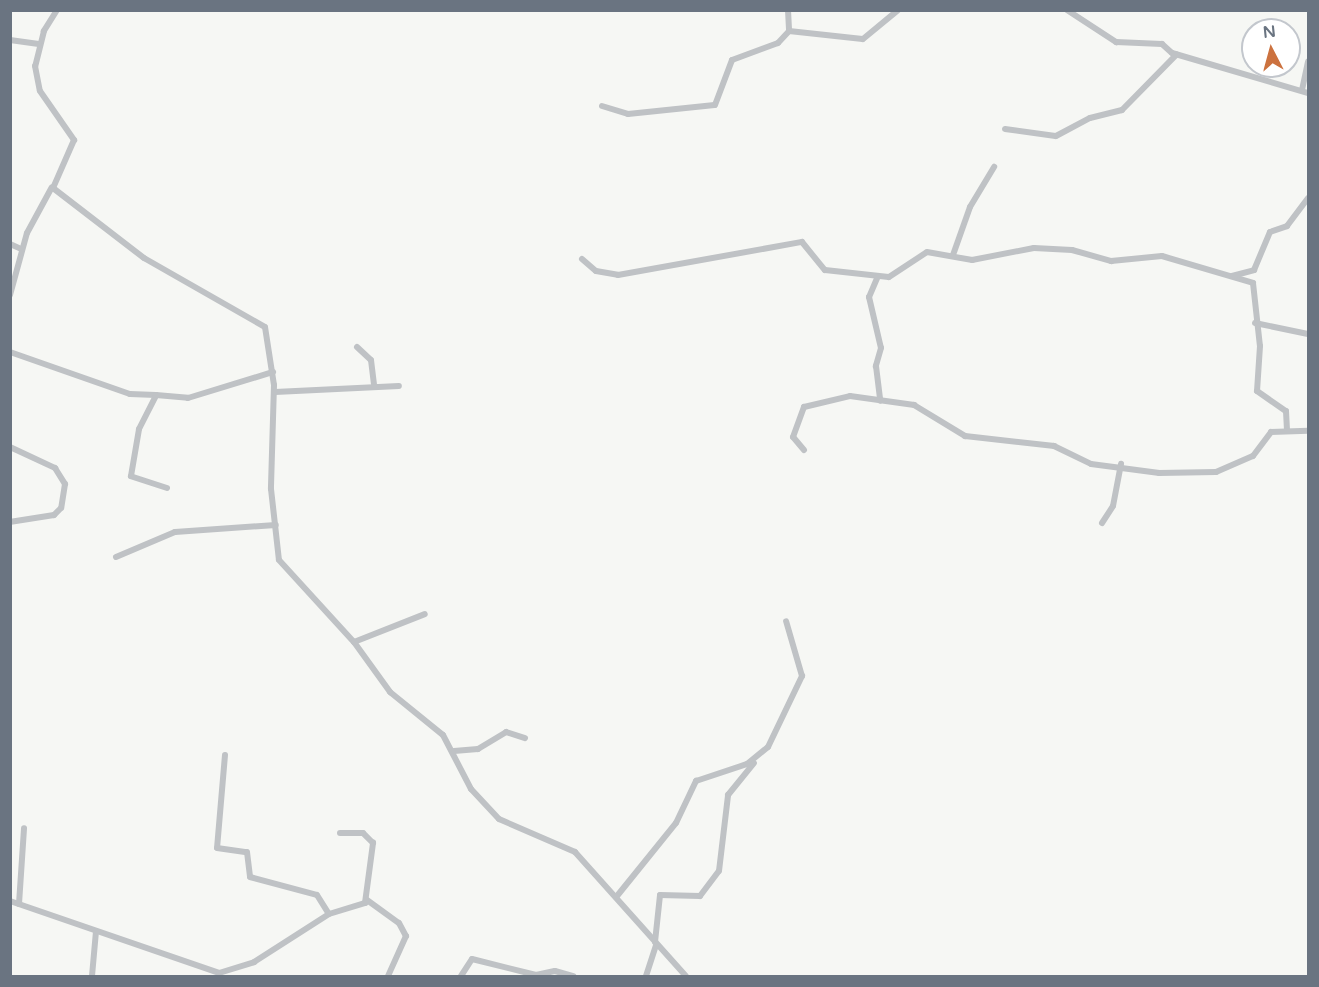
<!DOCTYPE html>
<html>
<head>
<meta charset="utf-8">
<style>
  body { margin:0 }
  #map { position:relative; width:1319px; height:987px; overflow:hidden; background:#f6f7f4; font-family:"Varela Round",sans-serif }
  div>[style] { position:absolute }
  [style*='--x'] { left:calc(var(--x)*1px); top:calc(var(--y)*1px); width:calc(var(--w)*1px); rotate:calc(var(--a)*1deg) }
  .street>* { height:6px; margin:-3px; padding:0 3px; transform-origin:3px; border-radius:3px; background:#bfc2c5 }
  span { translate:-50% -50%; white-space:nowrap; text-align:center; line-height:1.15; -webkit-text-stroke:6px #fff; paint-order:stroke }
  .frame { position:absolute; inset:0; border:12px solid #6a7481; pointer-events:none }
  .north { position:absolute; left:1241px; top:18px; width:60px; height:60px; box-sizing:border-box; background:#fff; border:2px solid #c3c7cd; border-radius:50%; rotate:354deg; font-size:16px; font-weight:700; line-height:24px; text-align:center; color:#6a7481 }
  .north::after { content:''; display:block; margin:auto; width:21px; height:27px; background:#cc723f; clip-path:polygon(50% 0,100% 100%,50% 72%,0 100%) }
</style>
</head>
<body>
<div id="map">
  <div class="street">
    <i style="--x:57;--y:10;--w:25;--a:122"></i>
    <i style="--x:44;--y:31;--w:36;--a:104"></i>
    <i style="--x:35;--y:66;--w:25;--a:79"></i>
    <i style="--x:40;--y:91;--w:60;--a:55.2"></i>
    <i style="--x:74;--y:140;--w:52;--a:113.6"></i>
    <i style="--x:53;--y:188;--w:115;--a:37.6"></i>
    <i style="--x:144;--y:258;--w:139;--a:29.7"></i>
    <i style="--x:265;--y:327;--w:59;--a:81.2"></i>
    <i style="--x:274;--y:385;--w:104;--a:91.7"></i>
    <i style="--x:271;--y:489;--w:71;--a:83.6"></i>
    <i style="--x:279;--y:560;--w:111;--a:47.6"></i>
    <i style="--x:354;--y:642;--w:62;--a:54.2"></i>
    <i style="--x:390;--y:692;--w:68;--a:39.1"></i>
    <i style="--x:443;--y:735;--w:61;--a:62.6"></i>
    <i style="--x:471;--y:789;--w:41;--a:47"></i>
    <i style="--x:499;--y:819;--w:83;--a:23.5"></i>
    <i style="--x:575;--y:852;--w:166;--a:48.2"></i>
    <i style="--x:788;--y:10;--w:21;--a:87"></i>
    <i style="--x:1067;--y:10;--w:59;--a:33.1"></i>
    <i style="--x:1116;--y:42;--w:46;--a:2.5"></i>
    <i style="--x:1162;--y:44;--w:13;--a:42"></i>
    <i style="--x:1172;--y:53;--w:142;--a:16.4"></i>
    <i style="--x:10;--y:40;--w:29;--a:8"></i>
    <i style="--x:1302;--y:90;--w:29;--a:-78"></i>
    <i style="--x:602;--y:106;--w:27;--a:17"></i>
    <i style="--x:628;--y:114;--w:87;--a:-5.9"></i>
    <i style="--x:715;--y:105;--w:48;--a:-69.3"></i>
    <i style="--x:732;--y:60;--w:49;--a:-20.3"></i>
    <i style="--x:778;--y:43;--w:16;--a:-47"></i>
    <i style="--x:789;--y:31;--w:74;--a:6.2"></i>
    <i style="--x:863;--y:39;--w:45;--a:-39.6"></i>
    <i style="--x:1005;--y:129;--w:51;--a:7.8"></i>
    <i style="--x:1056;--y:136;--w:38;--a:-28"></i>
    <i style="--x:1090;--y:118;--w:33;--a:-14"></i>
    <i style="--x:1122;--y:110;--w:78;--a:-45.5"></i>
    <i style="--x:10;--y:244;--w:12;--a:24"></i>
    <i style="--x:953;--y:255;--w:51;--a:-70.5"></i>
    <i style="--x:970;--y:207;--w:47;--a:-59"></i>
    <i style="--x:582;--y:259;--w:18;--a:41"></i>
    <i style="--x:596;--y:271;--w:22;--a:10"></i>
    <i style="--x:618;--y:275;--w:187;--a:-10.2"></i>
    <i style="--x:802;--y:242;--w:36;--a:51"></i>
    <i style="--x:825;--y:270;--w:64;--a:6.2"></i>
    <i style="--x:889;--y:277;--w:45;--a:-33.3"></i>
    <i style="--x:927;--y:252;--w:46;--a:10.1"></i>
    <i style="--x:972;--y:260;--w:63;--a:-11"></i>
    <i style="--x:1034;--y:248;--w:38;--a:3"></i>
    <i style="--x:1072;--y:250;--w:41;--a:15.8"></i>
    <i style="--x:1111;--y:261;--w:51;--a:-5.6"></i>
    <i style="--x:1162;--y:256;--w:95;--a:16.5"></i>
    <i style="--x:1253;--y:283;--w:63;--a:83.7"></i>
    <i style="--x:1260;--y:346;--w:45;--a:93.8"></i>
    <i style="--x:1257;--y:391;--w:35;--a:35"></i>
    <i style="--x:1286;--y:411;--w:19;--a:87"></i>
    <i style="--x:878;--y:276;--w:23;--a:113"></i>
    <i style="--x:869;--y:297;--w:52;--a:76.8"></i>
    <i style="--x:881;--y:348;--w:19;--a:106"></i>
    <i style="--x:876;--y:366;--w:35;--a:83"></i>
    <i style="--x:1232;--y:276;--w:23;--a:-15"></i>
    <i style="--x:1254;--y:270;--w:41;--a:-67.2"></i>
    <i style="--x:1270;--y:232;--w:18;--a:-19"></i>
    <i style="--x:1287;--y:226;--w:35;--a:-53"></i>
    <i style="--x:10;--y:295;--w:64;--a:-74.7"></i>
    <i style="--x:27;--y:233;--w:52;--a:-61.5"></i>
    <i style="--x:1255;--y:323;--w:54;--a:11.7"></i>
    <i style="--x:357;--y:347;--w:19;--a:43"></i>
    <i style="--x:371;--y:360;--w:24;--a:83"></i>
    <i style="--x:10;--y:352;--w:127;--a:19.3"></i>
    <i style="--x:130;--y:394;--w:26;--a:2"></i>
    <i style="--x:275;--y:392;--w:124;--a:-2.8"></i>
    <i style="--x:10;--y:447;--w:50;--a:25"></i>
    <i style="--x:55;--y:468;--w:19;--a:58"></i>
    <i style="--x:65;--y:484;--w:24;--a:99"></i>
    <i style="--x:61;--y:508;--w:10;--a:135"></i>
    <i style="--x:54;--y:515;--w:45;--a:171"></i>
    <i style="--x:804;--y:450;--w:17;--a:-130"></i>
    <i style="--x:793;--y:437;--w:32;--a:-70"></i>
    <i style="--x:804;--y:407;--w:47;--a:-13.4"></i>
    <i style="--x:850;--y:396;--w:65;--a:8"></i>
    <i style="--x:914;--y:405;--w:60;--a:31.3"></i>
    <i style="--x:965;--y:436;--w:90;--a:6.4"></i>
    <i style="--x:1054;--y:446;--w:41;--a:25.9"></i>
    <i style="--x:1091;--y:464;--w:69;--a:7.5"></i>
    <i style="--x:1159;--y:473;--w:57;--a:-1"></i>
    <i style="--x:1216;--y:472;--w:40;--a:-23.4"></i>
    <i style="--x:1253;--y:456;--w:30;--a:-53"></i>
    <i style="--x:1271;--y:432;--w:37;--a:-2"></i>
    <i style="--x:167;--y:488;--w:38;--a:-162"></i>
    <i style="--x:131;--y:476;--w:48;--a:-80.3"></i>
    <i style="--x:139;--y:429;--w:38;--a:-63"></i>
    <i style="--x:156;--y:395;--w:32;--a:5"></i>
    <i style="--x:188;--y:398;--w:89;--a:-17"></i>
    <i style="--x:1102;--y:523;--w:20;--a:-57"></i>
    <i style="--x:1113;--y:506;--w:43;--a:-79.2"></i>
    <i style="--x:116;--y:557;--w:64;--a:-23"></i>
    <i style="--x:175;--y:532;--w:101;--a:-4"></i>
    <i style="--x:354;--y:642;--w:76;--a:-21.5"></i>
    <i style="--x:454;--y:751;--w:24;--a:-5"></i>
    <i style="--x:478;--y:749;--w:33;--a:-31"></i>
    <i style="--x:506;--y:732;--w:20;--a:18"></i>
    <i style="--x:225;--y:755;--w:93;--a:94.9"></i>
    <i style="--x:217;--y:848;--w:30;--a:8"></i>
    <i style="--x:247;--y:852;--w:25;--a:83"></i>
    <i style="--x:250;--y:877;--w:69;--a:15"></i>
    <i style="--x:317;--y:895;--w:22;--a:58"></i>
    <i style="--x:617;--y:896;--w:94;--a:-51.1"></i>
    <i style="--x:676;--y:823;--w:47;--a:-64.5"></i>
    <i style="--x:696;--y:781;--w:54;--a:-18.4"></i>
    <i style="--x:747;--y:764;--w:27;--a:-39"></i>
    <i style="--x:768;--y:747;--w:79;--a:-64.4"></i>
    <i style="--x:802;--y:676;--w:57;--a:-106.2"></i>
    <i style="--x:367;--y:900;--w:39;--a:36"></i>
    <i style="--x:399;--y:923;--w:15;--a:62"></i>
    <i style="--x:406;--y:936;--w:44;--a:114.2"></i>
    <i style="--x:10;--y:901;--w:221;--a:19"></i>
    <i style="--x:219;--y:973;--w:37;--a:-17"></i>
    <i style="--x:254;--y:962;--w:89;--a:-32.6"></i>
    <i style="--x:329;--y:914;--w:38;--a:-17"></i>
    <i style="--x:365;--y:903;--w:61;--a:-82.4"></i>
    <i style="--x:373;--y:843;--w:14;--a:-135"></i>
    <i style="--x:363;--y:833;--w:23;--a:180"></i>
    <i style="--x:19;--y:904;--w:76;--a:-86.2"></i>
    <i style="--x:655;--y:942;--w:47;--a:-83.9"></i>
    <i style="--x:660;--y:895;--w:40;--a:1.4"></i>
    <i style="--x:700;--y:896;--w:31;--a:-53"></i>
    <i style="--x:719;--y:871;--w:77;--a:-83.2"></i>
    <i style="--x:728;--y:795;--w:41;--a:-50.9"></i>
    <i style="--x:92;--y:976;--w:45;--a:-84.9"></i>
    <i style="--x:461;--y:976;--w:20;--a:-57"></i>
    <i style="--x:472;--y:959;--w:66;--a:14"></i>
    <i style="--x:536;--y:975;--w:19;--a:-12"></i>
    <i style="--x:555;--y:971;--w:19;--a:16"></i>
    <i style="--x:646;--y:976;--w:33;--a:-72"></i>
  </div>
  <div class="frame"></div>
  <div class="north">N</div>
</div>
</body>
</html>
